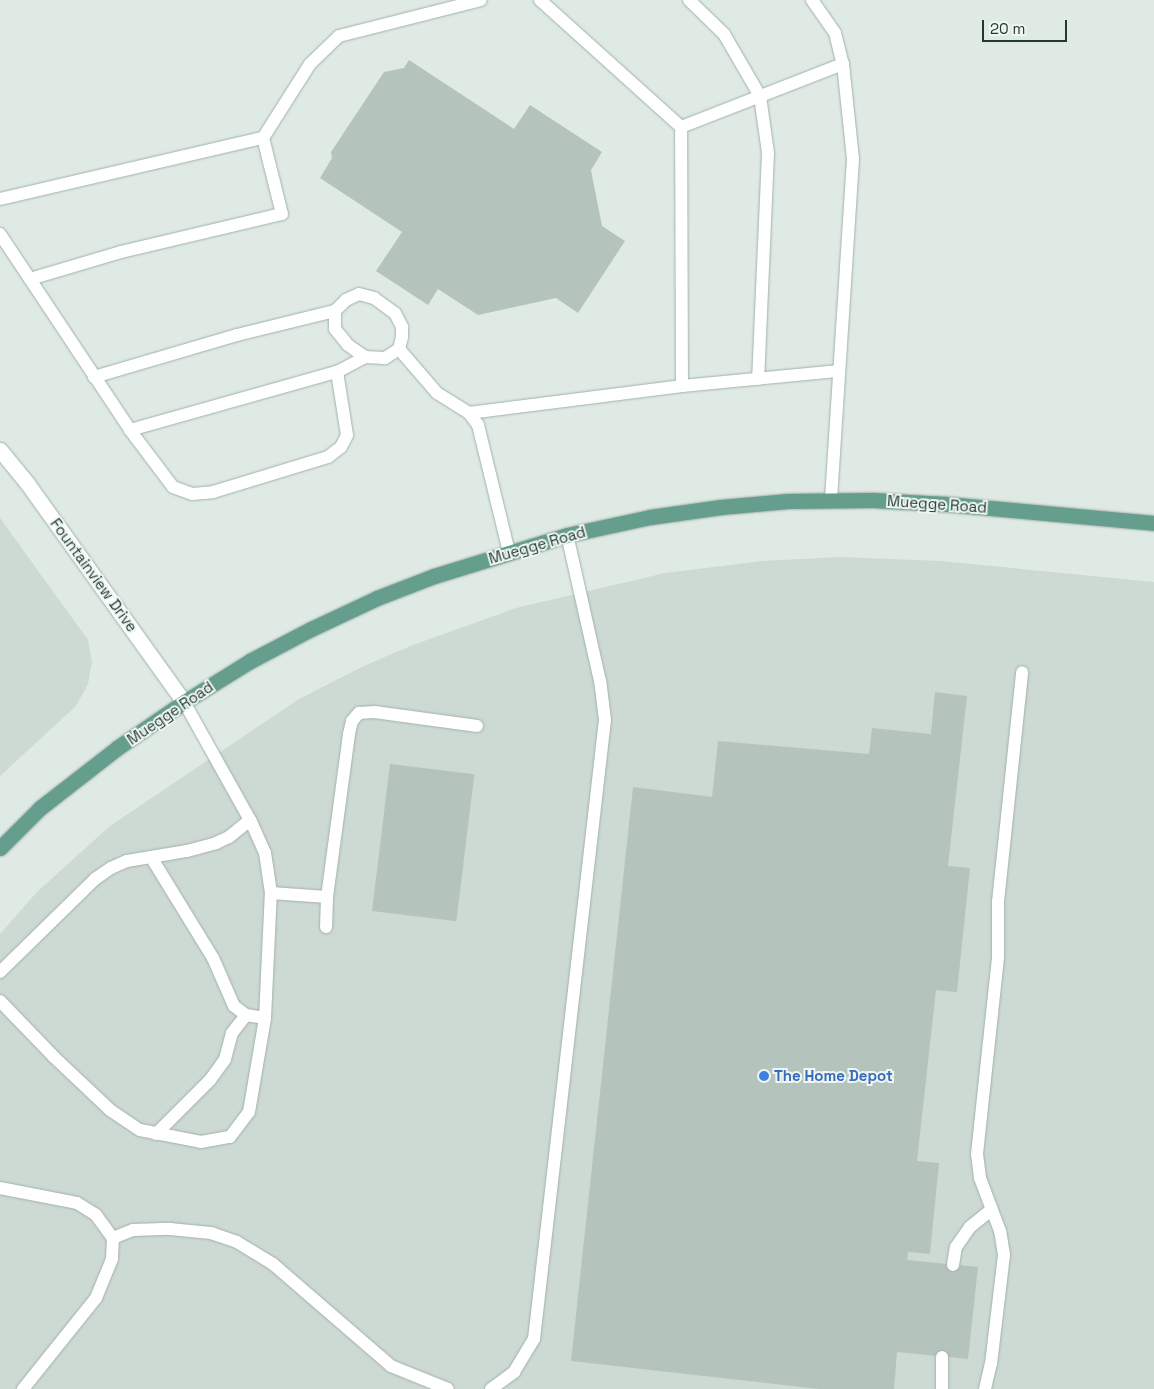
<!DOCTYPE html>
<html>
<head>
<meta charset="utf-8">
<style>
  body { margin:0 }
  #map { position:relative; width:1154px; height:1389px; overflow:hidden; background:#dfeae4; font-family:"Space Grotesk",sans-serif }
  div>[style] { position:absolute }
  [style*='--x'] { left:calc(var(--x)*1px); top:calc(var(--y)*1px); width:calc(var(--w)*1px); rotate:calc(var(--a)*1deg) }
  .built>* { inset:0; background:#cdd9d3 }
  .building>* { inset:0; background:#b4c4bd; transform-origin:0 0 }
  .roads { filter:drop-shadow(0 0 1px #a2b1ab) drop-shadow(0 0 1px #a2b1ab) }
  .service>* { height:12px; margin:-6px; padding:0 6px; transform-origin:6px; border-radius:6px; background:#fff }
  .minor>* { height:15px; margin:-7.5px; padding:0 7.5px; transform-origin:7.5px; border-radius:7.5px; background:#fff }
  .primary>* { height:15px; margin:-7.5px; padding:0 7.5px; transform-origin:7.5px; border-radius:7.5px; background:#659e8c }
  .dots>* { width:14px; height:14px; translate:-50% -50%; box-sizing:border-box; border:2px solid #eff6f2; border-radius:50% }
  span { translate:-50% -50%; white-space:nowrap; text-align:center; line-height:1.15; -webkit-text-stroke:4px #eff6f2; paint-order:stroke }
  .street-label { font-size:15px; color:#213931 }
  .shop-label { font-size:15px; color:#366cbe; font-weight:700 }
  .left { translate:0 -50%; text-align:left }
  .scale { position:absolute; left:982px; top:20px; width:85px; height:22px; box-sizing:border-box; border:2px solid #213931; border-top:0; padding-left:6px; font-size:15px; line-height:18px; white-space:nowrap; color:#213931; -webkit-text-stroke:4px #eff6f2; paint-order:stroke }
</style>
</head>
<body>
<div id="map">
  <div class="built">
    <i style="clip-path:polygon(0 518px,88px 640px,92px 662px,88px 684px,76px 706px,0 776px)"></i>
    <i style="clip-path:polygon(839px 557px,941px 561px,1154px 582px,1154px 1389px,0 1389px,0 934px,37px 892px,110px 826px,299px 699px,366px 665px,413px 645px,516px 608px,665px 573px,762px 561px)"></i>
  </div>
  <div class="building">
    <i style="clip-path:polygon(409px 60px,514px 129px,530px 105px,602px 152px,591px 170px,602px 226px,625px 241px,578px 313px,556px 298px,478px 315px,438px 289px,428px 305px,376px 271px,402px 232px,320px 178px,332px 158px,331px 152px,384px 72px,404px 68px)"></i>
    <i style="clip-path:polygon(935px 692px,967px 696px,948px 866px,970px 868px,957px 992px,936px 990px,917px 1161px,939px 1163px,930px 1254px,908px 1252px,907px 1260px,978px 1267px,968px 1359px,897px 1352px,894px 1389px,819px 1389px,571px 1361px,633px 787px,712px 797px,718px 741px,869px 754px,872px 728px,931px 734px)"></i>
    <i style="left:390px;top:764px;width:85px;height:148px;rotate:7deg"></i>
  </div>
  <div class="roads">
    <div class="service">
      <i style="--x:689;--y:0;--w:49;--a:44.2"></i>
      <i style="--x:724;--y:34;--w:72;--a:59.9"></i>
      <i style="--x:760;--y:96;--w:58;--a:82"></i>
      <i style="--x:768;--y:153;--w:226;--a:92.5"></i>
      <i style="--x:812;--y:0;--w:40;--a:55.1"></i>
      <i style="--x:835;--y:33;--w:32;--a:76"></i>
      <i style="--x:843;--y:64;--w:96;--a:84"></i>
      <i style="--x:853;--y:159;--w:343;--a:93.7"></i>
      <i style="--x:681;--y:127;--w:174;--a:-21.3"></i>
      <i style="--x:0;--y:199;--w:270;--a:-13.1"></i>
      <i style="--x:263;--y:138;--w:88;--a:-57.6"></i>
      <i style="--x:310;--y:64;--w:40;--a:-44"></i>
      <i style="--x:339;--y:36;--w:146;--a:-14.2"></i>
      <i style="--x:0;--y:234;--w:235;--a:56.4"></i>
      <i style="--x:130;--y:430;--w:71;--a:53"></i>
      <i style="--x:173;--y:487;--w:20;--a:20"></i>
      <i style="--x:192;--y:494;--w:21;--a:-5"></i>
      <i style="--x:213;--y:492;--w:120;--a:-16.9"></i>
      <i style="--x:328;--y:457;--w:16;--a:-38"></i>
      <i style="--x:341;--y:447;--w:13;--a:-63"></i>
      <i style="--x:347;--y:435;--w:64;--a:-99"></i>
      <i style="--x:337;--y:372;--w:32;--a:-28"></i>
      <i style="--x:30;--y:279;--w:95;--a:-16.5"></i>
      <i style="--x:121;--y:252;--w:165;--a:-13.3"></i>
      <i style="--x:282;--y:214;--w:78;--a:-104"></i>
      <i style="--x:359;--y:294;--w:16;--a:15"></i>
      <i style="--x:374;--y:298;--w:26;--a:36"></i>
      <i style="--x:395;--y:313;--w:16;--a:63"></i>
      <i style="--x:402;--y:327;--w:10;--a:90"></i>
      <i style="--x:402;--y:337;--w:12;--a:104"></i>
      <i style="--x:399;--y:349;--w:17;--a:147"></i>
      <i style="--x:385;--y:358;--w:20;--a:-177"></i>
      <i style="--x:365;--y:357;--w:21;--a:-145"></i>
      <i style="--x:348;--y:345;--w:21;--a:-129"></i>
      <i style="--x:335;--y:329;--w:18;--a:-90"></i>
      <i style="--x:335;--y:311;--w:16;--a:-45"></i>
      <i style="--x:346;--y:300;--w:14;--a:-25"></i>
      <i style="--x:399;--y:349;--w:58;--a:49.2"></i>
      <i style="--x:437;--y:393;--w:38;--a:32"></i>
      <i style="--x:469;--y:413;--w:15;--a:53"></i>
      <i style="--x:478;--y:425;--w:131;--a:76.3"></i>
      <i style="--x:94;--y:377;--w:149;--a:-16.4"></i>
      <i style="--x:237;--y:335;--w:101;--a:-13.8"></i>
      <i style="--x:682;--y:386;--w:158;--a:-5.5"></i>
      <i style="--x:469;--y:413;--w:215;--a:-7.2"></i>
      <i style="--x:682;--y:386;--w:259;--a:-90.2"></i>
      <i style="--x:681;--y:127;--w:190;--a:-138"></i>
      <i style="--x:130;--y:430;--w:215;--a:-15.7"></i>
      <i style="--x:151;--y:857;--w:119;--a:58.5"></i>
      <i style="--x:213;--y:958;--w:52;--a:66.4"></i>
      <i style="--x:234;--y:1006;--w:15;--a:37"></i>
      <i style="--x:246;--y:1015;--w:19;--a:9"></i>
      <i style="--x:271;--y:893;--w:56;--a:4.1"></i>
      <i style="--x:327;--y:897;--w:164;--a:-82.3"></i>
      <i style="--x:349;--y:734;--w:13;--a:-77"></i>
      <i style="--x:352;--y:721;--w:11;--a:-49"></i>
      <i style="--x:359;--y:713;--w:16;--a:-4"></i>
      <i style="--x:375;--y:712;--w:103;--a:7.8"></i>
      <i style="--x:326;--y:927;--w:30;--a:-88"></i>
      <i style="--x:0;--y:972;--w:133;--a:-44.4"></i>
      <i style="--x:95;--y:879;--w:19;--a:-35"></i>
      <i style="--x:111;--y:868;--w:17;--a:-24"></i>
      <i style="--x:127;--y:861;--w:61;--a:-9.5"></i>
      <i style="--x:187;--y:851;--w:30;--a:-15"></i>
      <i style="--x:216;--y:843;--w:14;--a:-25"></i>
      <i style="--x:229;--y:837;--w:27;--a:-39"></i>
      <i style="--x:0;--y:1001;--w:78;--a:46"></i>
      <i style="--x:54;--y:1057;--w:77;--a:43.4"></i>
      <i style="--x:110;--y:1110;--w:36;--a:34"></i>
      <i style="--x:140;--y:1130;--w:62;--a:11.1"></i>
      <i style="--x:201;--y:1142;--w:29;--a:-10"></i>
      <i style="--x:230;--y:1137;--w:31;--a:-53"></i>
      <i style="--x:249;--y:1112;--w:95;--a:-80.3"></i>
      <i style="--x:265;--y:1018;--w:125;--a:-87.3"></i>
      <i style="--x:271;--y:893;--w:40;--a:-98.5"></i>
      <i style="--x:265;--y:853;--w:36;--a:-114"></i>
      <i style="--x:250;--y:820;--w:135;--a:-119.2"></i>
      <i style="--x:156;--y:1134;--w:76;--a:-45"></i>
      <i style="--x:210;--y:1080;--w:26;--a:-54"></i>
      <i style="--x:225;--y:1059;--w:27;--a:-75"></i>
      <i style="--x:232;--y:1033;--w:23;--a:-52"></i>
      <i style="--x:0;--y:1188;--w:78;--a:11"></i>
      <i style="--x:77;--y:1203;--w:22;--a:32"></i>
      <i style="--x:96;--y:1215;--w:29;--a:54"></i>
      <i style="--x:113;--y:1238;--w:21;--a:93"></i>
      <i style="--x:112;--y:1259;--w:42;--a:112.3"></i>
      <i style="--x:96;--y:1298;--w:117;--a:128.7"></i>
      <i style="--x:113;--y:1238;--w:22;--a:-22"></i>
      <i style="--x:133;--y:1230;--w:37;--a:-2"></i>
      <i style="--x:170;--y:1229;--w:41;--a:5.6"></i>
      <i style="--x:211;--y:1233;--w:28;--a:19"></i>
      <i style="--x:237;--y:1242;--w:42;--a:31.4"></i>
      <i style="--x:273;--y:1264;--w:156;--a:40.8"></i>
      <i style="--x:391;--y:1366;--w:61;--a:22"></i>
      <i style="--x:953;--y:1265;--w:18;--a:-81"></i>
      <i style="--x:956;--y:1247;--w:24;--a:-55"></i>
      <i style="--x:970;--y:1227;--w:28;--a:-39"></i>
      <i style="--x:942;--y:1357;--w:32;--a:90"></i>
      <i style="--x:491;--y:1389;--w:29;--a:-36"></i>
      <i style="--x:514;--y:1372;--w:39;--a:-59"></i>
      <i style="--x:534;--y:1339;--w:623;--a:-83.46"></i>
      <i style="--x:605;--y:720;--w:39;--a:-97"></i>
      <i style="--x:600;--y:681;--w:150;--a:-102.7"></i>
      <i style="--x:985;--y:1389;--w:26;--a:-77"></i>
      <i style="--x:991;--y:1364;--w:110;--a:-83.2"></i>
      <i style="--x:1004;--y:1255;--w:24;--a:-99"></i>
      <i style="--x:1000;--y:1231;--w:57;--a:-110.7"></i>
      <i style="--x:980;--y:1178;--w:24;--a:-97"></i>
      <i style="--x:977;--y:1154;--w:198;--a:-83.9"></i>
      <i style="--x:998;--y:957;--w:55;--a:-90"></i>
      <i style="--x:998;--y:902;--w:231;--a:-84"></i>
    </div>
    <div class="minor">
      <i style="--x:0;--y:450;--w:43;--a:50.7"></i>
      <i style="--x:27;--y:483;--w:269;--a:54.4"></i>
    </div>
    <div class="primary">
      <i style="--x:0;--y:848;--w:57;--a:-45"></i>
      <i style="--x:40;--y:808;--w:98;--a:-37.9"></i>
      <i style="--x:117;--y:748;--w:81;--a:-34.5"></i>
      <i style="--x:184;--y:702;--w:78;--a:-31.8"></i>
      <i style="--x:250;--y:661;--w:69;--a:-27.7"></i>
      <i style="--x:311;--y:629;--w:73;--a:-25.2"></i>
      <i style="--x:377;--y:598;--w:61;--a:-21.1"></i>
      <i style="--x:434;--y:576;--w:139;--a:-17.1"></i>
      <i style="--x:567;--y:535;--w:85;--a:-12.2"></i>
      <i style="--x:650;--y:517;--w:72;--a:-8"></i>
      <i style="--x:721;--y:507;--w:67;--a:-5.1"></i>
      <i style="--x:788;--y:501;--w:85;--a:-0.7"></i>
      <i style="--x:873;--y:500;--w:73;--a:3.1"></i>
      <i style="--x:946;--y:504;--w:209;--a:5.2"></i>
    </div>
  </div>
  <div class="dots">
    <i style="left:764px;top:1076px;background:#3f7fe0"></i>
  </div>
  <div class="street-label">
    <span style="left:937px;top:504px;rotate:4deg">Muegge Road</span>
    <span style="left:537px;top:545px;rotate:-16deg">Muegge Road</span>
    <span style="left:94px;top:575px;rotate:54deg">Fountainview Drive</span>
    <span style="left:170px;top:713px;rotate:-34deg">Muegge Road</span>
  </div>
  <div class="shop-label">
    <span class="left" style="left:774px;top:1076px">The Home Depot</span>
  </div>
  <div class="scale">20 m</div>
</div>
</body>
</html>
